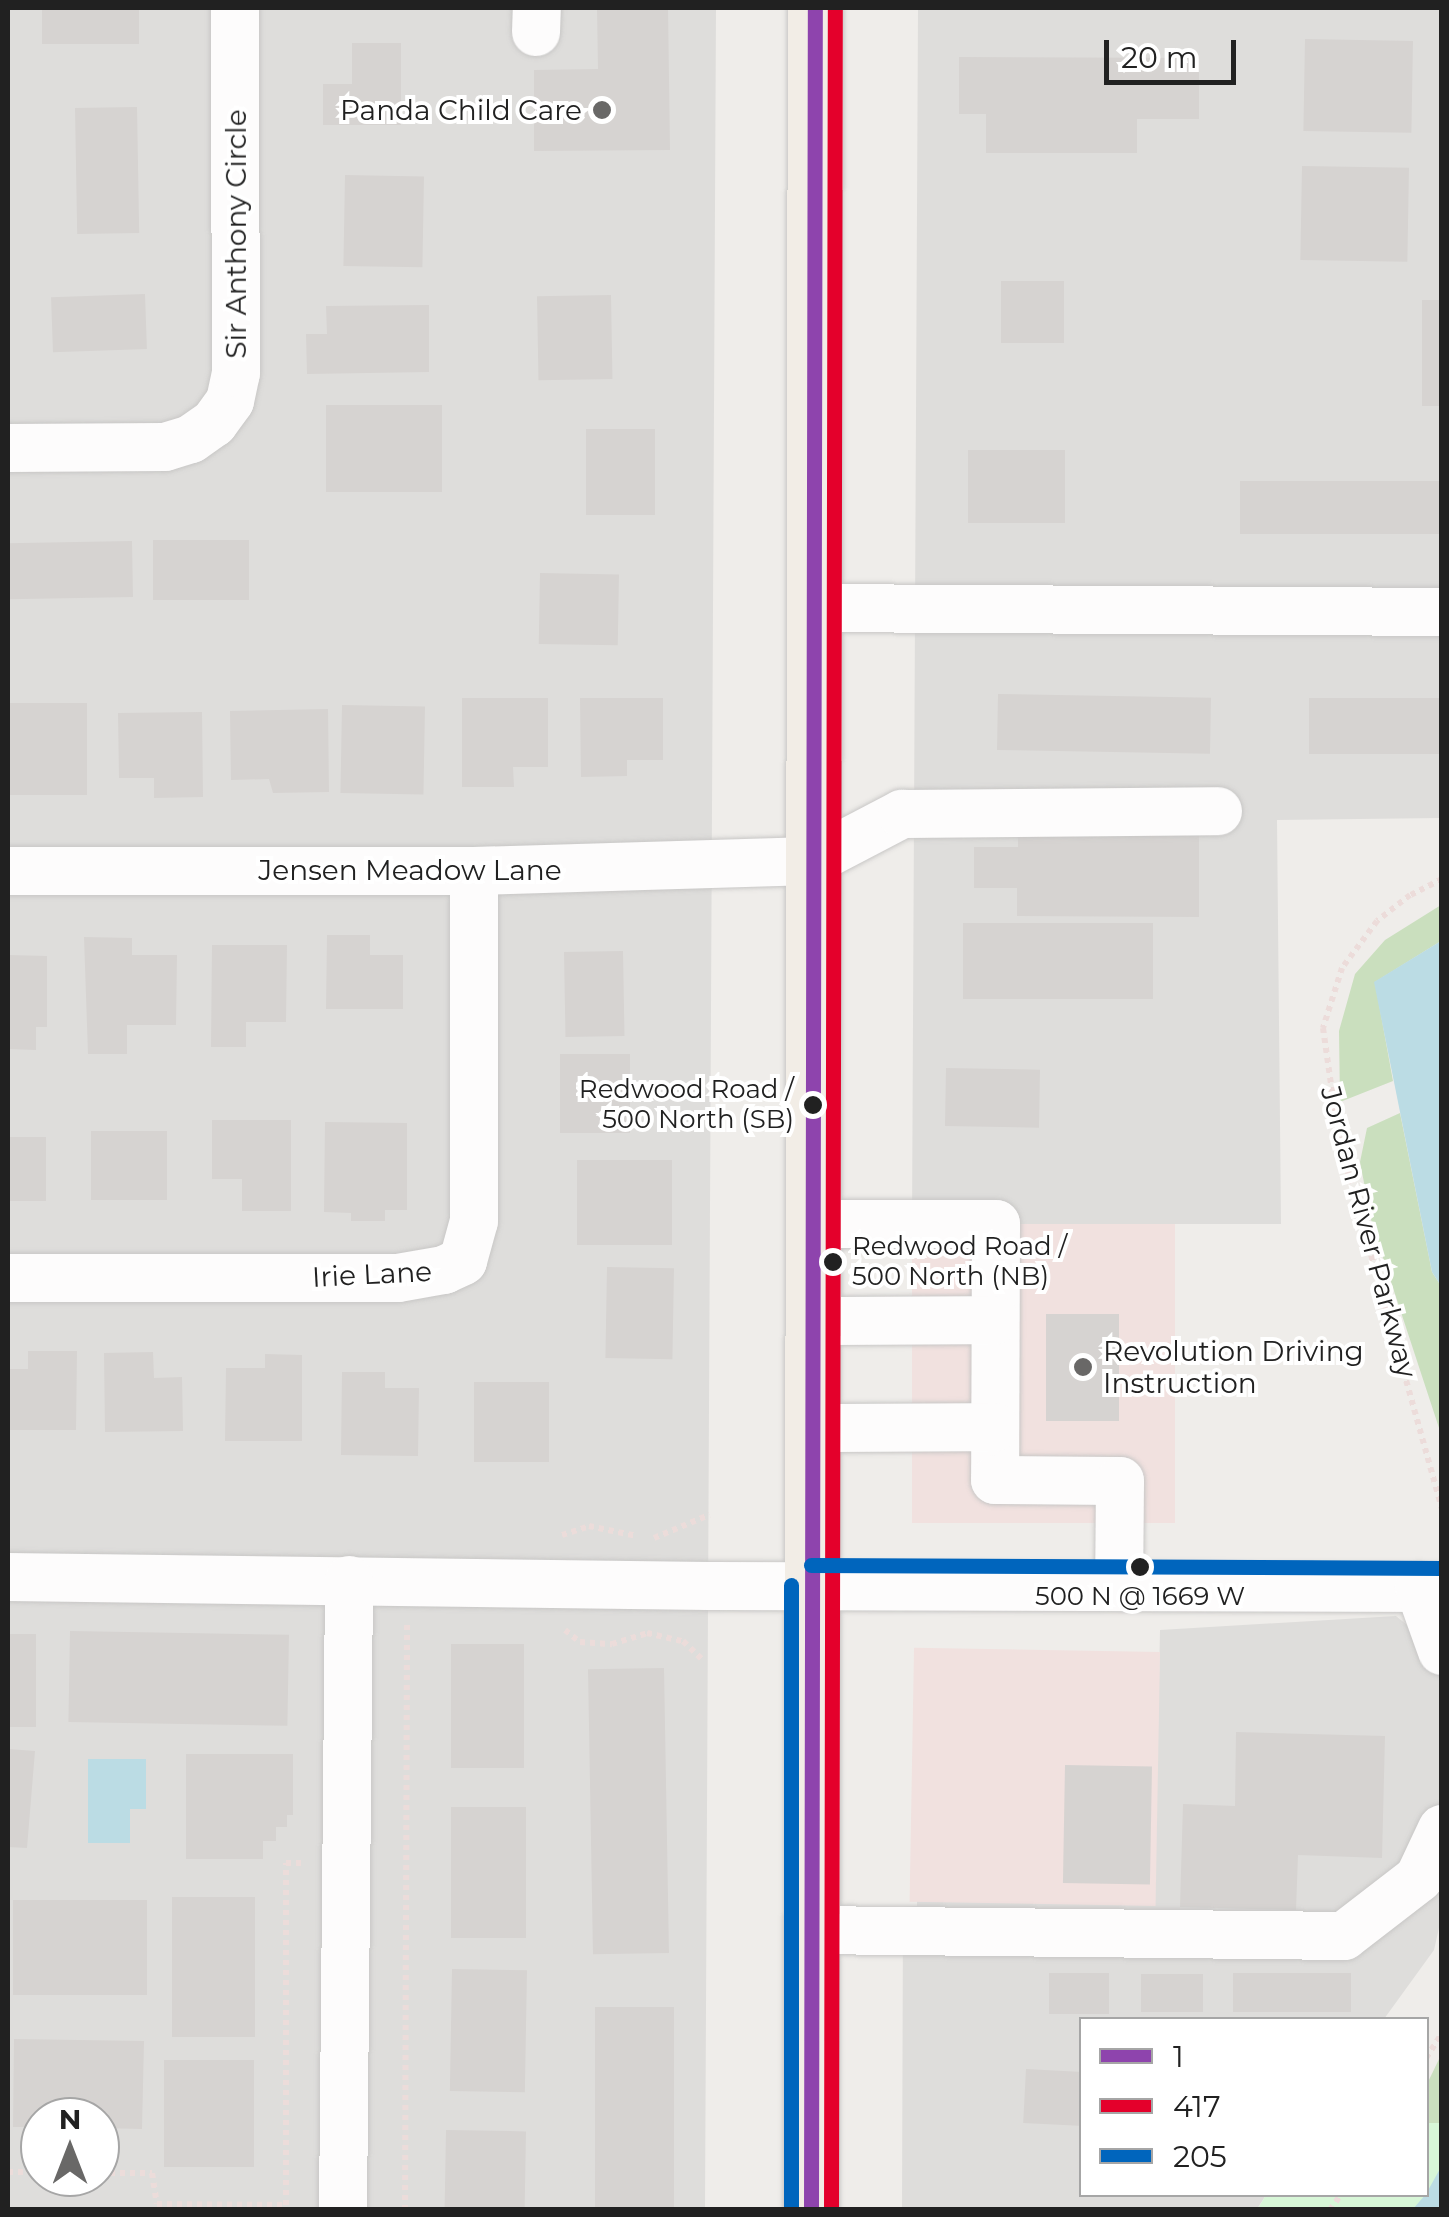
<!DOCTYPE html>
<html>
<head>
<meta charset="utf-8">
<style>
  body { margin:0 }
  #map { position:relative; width:1449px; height:2217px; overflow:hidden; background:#efedea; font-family:Montserrat,sans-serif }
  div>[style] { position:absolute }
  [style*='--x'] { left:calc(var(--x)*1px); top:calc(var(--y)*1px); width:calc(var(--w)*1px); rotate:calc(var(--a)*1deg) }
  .residential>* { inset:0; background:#dedddb }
  .commercial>* { inset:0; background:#f1e1df; transform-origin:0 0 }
  .forest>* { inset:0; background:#cadfbe }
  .park>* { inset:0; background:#d7f6d7 }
  .water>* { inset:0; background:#bbdce4 }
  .building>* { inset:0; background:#d6d3d1; transform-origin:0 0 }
  .path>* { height:6px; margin-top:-3px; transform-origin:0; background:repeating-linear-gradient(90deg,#ecdcda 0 5px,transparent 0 10px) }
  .roads { filter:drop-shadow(0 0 2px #c8c7c6) drop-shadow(0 0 2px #c8c7c6) }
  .minor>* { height:48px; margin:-24px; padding:0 24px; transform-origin:24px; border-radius:24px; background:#fdfcfc }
  .major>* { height:55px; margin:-27.5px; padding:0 27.5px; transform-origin:27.5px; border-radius:27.5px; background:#f2ede6 }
  .bus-1>* { height:15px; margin:-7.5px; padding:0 7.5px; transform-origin:7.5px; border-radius:7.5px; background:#8e44ad }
  .bus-2>* { height:15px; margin:-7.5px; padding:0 7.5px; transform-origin:7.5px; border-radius:7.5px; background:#e4002b }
  .bus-3>* { height:15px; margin:-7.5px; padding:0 7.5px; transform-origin:7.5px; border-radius:7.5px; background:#0065bd }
  .dots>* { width:28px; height:28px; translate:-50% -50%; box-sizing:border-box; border:5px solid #fff; border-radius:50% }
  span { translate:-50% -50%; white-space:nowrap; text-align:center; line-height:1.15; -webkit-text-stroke:8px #fff; paint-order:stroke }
  .bus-label { font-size:26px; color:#212121 }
  .right { translate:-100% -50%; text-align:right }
  .left { translate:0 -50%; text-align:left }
  .poi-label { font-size:28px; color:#212121 }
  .street-label { font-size:28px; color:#212121 }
  .frame { position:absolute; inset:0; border:10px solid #212121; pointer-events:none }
  .legend { position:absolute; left:1079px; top:2017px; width:350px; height:180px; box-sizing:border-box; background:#fff; border:2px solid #a6a6a6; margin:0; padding:12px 18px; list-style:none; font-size:30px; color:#212121 }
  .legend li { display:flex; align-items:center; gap:20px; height:50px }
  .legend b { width:50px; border:2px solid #a6a6a6 }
  .north { position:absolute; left:20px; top:2097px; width:100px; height:100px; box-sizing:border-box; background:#fff; border:2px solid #a6a6a6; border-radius:50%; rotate:0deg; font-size:28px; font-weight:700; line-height:40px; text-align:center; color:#212121 }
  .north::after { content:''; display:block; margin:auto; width:35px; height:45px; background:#696867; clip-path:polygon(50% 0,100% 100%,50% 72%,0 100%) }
  .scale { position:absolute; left:1104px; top:40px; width:132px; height:45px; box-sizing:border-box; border:5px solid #212121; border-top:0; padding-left:12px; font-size:30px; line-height:35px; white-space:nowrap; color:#212121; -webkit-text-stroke:8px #fff; paint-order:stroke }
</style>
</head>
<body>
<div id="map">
  <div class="residential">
    <i style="clip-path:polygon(evenodd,8px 8px,716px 8px,705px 2209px,8px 2210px,8px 8px,40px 2117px,100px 2117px,100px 2177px,40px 2177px,40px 2117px)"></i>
    <i style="clip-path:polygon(918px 8px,1441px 8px,1441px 818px,1277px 820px,1281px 1224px,912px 1224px)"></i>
    <i style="clip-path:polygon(1396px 1616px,1412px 1629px,1441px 1629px,1441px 1919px,1434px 1950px,1384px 2019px,1082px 2020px,1082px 2194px,1266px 2195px,1257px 2209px,902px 2210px,903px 1907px,917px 1906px,917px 1713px,1156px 1832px,1160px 1630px)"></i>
  </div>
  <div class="commercial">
    <i style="left:912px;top:1224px;width:263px;height:299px"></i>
    <i style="left:1160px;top:1652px;width:254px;height:246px;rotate:91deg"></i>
  </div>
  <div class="forest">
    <i style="clip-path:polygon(1441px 905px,1441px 941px,1375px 982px,1393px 1081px,1340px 1102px,1339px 1031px,1355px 974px,1385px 940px)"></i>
    <i style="clip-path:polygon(1400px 1113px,1432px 1272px,1441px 1286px,1441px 1434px,1372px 1224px,1360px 1162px,1367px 1128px)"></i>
    <i style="clip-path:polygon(1441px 2055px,1441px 2167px,1427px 2189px,1427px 2084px)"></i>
  </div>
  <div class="park">
    <i style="clip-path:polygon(1427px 2123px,1441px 2123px,1441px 2209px,1257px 2210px,1266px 2195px,1426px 2194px)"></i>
  </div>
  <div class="water">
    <i style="clip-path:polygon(1441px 941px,1441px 1286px,1432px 1272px,1374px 982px)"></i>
    <i style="clip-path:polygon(88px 1759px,146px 1759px,146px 1809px,130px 1809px,130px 1843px,88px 1843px)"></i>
    <i style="clip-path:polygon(1441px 2167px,1441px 2209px,1413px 2209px,1426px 2194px)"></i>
  </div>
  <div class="building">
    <i style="left:42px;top:8px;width:97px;height:36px"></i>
    <i style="clip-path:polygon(597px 8px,668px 8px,670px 150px,534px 151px,534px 70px,598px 69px)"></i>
    <i style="left:1305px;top:39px;width:108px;height:92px;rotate:1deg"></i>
    <i style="clip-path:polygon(352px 43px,401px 43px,401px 125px,323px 125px,323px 84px,352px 84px)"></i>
    <i style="clip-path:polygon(959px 57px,1199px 58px,1199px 119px,1137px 119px,1137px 153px,986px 153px,986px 114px,959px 114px)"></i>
    <i style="left:137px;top:107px;width:126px;height:62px;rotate:89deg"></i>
    <i style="left:1302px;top:166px;width:107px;height:94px;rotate:1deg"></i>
    <i style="left:345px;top:175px;width:79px;height:91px;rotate:1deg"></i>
    <i style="left:1001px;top:281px;width:63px;height:62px"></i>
    <i style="left:145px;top:294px;width:55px;height:94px;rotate:88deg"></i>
    <i style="left:611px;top:295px;width:84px;height:74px;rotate:89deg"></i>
    <i style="left:1422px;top:300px;width:20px;height:106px"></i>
    <i style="clip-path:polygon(429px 305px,429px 372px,307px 374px,306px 334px,327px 334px,326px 306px)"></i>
    <i style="left:326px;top:405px;width:116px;height:87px"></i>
    <i style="left:586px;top:429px;width:69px;height:86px"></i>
    <i style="left:968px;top:450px;width:97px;height:73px"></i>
    <i style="left:1240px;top:481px;width:202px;height:53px"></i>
    <i style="left:153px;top:540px;width:96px;height:60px"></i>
    <i style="left:132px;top:541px;width:56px;height:124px;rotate:89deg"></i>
    <i style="left:540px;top:573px;width:79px;height:71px;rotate:1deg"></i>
    <i style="left:998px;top:694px;width:213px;height:56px;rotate:1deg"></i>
    <i style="clip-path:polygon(462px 698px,548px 698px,548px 767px,513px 767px,514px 787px,462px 787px)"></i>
    <i style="clip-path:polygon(580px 698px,663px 698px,663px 760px,627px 760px,627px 776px,581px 777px)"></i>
    <i style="left:1309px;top:698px;width:133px;height:56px"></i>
    <i style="left:8px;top:703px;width:79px;height:92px"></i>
    <i style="left:342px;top:705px;width:83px;height:88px;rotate:1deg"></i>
    <i style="clip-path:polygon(328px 709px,329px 792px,273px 793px,269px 779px,231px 780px,230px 711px)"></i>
    <i style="clip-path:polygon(202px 712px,203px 797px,154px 798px,154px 778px,119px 778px,118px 713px)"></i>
    <i style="clip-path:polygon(1018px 835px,1199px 835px,1199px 917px,1017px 916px,1017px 888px,974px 888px,974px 847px,1018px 847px)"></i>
    <i style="left:963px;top:923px;width:190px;height:76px"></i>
    <i style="clip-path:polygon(327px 935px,370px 935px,370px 955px,403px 955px,403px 1009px,326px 1009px)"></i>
    <i style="clip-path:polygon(84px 937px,132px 938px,132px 955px,177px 955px,176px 1025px,127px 1025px,127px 1054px,88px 1054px)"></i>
    <i style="clip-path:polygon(212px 945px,287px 945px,286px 1022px,246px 1022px,246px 1047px,211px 1047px)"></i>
    <i style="left:623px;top:951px;width:85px;height:59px;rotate:89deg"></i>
    <i style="clip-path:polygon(8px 955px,47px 956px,47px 1027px,36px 1027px,36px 1050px,8px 1049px)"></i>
    <i style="left:560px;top:1054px;width:70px;height:79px"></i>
    <i style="left:946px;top:1068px;width:94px;height:58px;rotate:1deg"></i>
    <i style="clip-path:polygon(212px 1120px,291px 1120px,291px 1211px,242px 1211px,242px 1179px,212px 1179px)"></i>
    <i style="clip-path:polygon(325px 1122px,407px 1123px,407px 1210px,385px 1210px,385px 1221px,351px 1221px,351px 1213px,324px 1212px)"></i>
    <i style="left:167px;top:1131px;width:69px;height:76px;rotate:90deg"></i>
    <i style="left:8px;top:1137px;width:38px;height:64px"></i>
    <i style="left:577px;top:1160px;width:95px;height:85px"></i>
    <i style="left:607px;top:1267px;width:67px;height:91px;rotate:1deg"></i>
    <i style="left:1046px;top:1314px;width:73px;height:107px"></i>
    <i style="clip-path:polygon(28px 1351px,77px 1351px,76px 1430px,8px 1430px,8px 1369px,28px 1369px)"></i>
    <i style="clip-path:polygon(153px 1352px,154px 1378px,182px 1377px,183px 1431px,105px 1432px,104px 1353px)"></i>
    <i style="clip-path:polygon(265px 1354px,302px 1355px,302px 1441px,225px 1441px,226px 1368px,265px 1368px)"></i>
    <i style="clip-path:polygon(342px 1372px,385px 1372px,385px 1388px,419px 1388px,418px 1456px,341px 1455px)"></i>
    <i style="left:474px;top:1382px;width:75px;height:80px"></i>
    <i style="left:70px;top:1631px;width:219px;height:91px;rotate:1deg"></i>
    <i style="left:8px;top:1634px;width:28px;height:93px"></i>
    <i style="left:451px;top:1644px;width:73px;height:124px"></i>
    <i style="left:664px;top:1668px;width:285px;height:76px;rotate:89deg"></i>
    <i style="clip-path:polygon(1236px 1732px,1385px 1736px,1382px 1858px,1298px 1855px,1296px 1910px,1180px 1907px,1183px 1804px,1235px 1806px)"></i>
    <i style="clip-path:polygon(8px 1749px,35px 1751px,27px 1848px,8px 1847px)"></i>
    <i style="clip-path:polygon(186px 1754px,293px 1754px,293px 1815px,287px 1815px,287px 1827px,276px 1827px,276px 1841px,263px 1841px,263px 1859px,186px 1859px)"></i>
    <i style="left:1065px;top:1765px;width:87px;height:118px;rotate:1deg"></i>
    <i style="left:451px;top:1807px;width:75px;height:131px"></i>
    <i style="left:172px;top:1897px;width:83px;height:140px"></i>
    <i style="left:13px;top:1900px;width:134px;height:95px"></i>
    <i style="left:452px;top:1969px;width:75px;height:122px;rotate:1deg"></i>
    <i style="left:1049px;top:1973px;width:60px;height:41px"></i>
    <i style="left:1233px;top:1973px;width:118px;height:39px"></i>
    <i style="left:1141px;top:1974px;width:62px;height:38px"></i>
    <i style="left:595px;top:2007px;width:79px;height:203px"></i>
    <i style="clip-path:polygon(14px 2039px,144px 2041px,142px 2129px,100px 2128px,100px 2117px,40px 2117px,40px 2127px,13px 2127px)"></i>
    <i style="left:164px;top:2060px;width:90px;height:107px"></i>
    <i style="left:1026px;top:2069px;width:56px;height:54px;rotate:3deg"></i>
    <i style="left:446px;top:2130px;width:80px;height:80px;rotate:1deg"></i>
  </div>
  <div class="path">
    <i style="--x:1442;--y:879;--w:36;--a:153"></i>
    <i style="--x:1410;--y:895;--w:42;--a:141.8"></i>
    <i style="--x:1377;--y:921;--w:59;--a:126.7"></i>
    <i style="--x:1342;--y:968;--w:63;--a:107.6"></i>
    <i style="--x:1323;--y:1028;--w:113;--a:81.9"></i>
    <i style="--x:1339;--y:1140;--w:384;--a:74.4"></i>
    <i style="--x:562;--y:1535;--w:28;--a:-18"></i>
    <i style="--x:589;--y:1526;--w:49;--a:11.8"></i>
    <i style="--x:654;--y:1538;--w:60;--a:-22.7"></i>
    <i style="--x:565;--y:1630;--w:19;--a:39"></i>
    <i style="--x:580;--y:1642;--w:32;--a:4"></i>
    <i style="--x:612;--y:1644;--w:37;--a:-17"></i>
    <i style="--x:647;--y:1633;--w:37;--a:13"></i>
    <i style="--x:683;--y:1641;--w:29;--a:44"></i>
    <i style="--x:1426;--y:2058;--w:30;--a:-57"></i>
    <i style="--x:8;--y:2172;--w:32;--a:0"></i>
    <i style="--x:100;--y:2173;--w:52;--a:0"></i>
    <i style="--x:152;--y:2173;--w:31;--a:81"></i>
    <i style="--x:157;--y:2204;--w:129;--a:0.4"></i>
    <i style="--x:286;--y:2205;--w:342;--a:-90"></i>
    <i style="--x:286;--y:1863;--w:18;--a:0"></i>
    <i style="--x:405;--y:2210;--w:585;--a:-89.8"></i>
    <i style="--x:1330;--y:2210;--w:19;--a:-55"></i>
  </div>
  <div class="roads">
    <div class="minor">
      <i style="--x:536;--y:32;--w:24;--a:-88"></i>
      <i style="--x:8;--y:448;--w:157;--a:-0.4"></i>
      <i style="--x:165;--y:447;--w:27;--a:-17"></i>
      <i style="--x:191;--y:439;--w:28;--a:-35"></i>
      <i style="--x:214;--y:423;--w:27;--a:-54"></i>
      <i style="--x:230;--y:401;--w:29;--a:-78"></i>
      <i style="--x:236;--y:373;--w:365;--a:-90.2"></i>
      <i style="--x:813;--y:608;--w:629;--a:0.36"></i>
      <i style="--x:8;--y:871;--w:466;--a:0"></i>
      <i style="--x:474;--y:871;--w:338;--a:-1.7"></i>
      <i style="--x:812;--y:861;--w:102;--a:-27.6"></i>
      <i style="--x:902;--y:814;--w:316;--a:-0.5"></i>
      <i style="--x:812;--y:1224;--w:184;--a:0"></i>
      <i style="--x:996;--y:1224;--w:256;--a:90.2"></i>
      <i style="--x:995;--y:1480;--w:125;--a:0.5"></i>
      <i style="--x:1120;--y:1481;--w:106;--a:90.5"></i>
      <i style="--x:8;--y:1278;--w:390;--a:0"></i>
      <i style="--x:398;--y:1278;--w:47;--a:-9.9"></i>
      <i style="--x:444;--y:1270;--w:21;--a:-25"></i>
      <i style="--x:463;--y:1261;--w:41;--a:-74.6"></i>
      <i style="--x:474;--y:1221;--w:350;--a:-90"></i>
      <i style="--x:811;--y:1321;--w:184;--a:-0.3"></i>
      <i style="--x:811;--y:1428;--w:184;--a:-0.3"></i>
      <i style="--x:8;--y:1577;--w:701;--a:0.74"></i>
      <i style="--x:709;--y:1586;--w:733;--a:0.16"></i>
      <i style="--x:1419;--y:1587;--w:68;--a:70.2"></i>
      <i style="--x:810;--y:1930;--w:534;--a:0.64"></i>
      <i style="--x:1344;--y:1936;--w:95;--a:-37.7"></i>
      <i style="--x:1419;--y:1878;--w:54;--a:-64.9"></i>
      <i style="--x:343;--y:2210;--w:630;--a:-89.45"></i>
    </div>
    <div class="major">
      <i style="--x:811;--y:2210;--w:2202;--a:-89.9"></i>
    </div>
  </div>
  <div class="bus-1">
    <i style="--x:811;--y:2210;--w:2202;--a:-89.9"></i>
  </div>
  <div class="bus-2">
    <i style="--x:831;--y:2210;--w:2202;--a:-89.9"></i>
  </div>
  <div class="bus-3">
    <i style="--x:811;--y:1565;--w:631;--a:0.27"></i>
    <i style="--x:791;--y:1585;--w:625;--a:90"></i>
  </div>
  <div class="dots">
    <i style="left:602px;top:110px;background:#696867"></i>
    <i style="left:813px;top:1105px;background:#212121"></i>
    <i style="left:833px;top:1262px;background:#212121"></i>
    <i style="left:1083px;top:1367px;background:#696867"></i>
    <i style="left:1140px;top:1567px;background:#212121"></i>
  </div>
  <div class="bus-label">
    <span class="right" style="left:794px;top:1105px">Redwood Road /<br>500 North (SB)</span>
    <span class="left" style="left:852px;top:1262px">Redwood Road /<br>500 North (NB)</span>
    <span style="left:1140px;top:1597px">500 N @ 1669 W</span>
  </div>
  <div class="poi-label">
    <span class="right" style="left:582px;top:110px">Panda Child Care</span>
    <span class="left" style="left:1103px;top:1367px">Revolution Driving<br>Instruction</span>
  </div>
  <div class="street-label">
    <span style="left:236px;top:234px;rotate:-90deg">Sir Anthony Circle</span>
    <span style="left:410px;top:870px">Jensen Meadow Lane</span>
    <span style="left:1369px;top:1232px;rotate:75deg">Jordan River Parkway</span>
    <span style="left:372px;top:1274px;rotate:-3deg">Irie Lane</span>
  </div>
  <div class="frame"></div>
  <ul class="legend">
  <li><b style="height:12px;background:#8e44ad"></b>1</li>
  <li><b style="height:12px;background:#e4002b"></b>417</li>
  <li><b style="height:12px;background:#0065bd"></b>205</li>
  </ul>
  <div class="north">N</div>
  <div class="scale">20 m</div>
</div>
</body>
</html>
